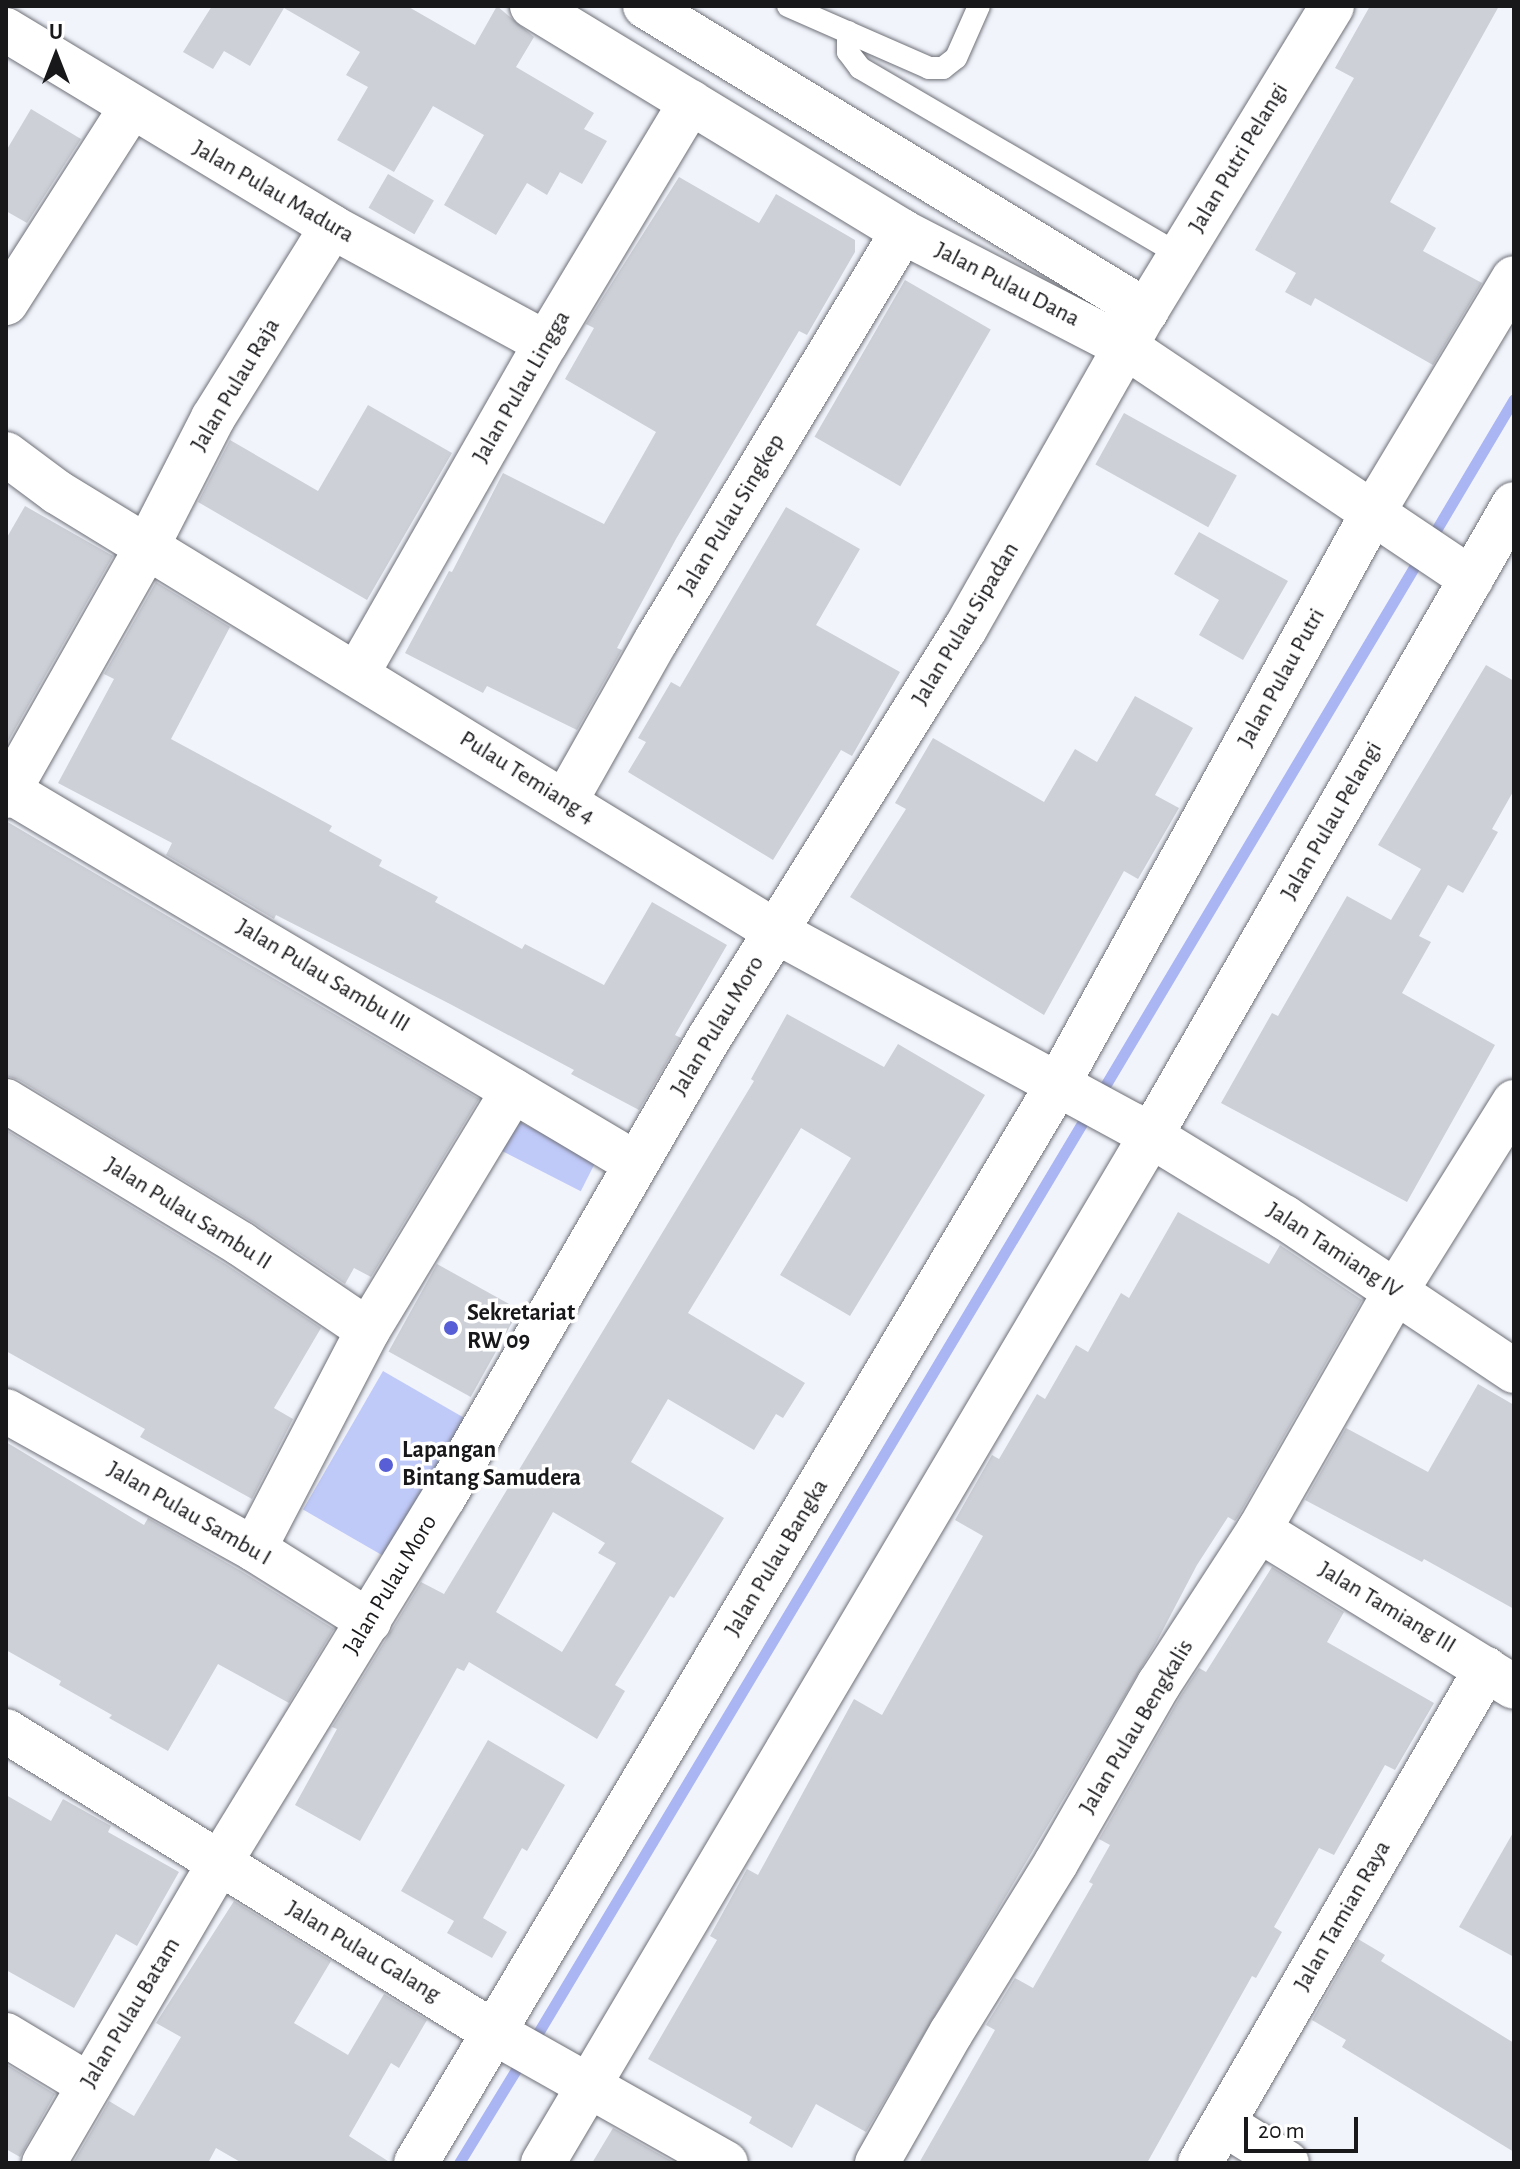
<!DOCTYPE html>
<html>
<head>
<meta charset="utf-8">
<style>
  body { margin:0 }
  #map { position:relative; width:1520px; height:2169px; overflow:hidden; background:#f2f4fc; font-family:"Alegreya Sans",sans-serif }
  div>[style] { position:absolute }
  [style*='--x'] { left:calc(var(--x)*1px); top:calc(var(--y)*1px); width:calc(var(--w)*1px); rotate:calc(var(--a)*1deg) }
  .green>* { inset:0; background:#c0caf9; transform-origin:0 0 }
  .stream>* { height:11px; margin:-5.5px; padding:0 5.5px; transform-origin:5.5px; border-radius:5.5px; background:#aab5f3 }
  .building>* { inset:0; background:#ced0d8; transform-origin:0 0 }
  .roads { filter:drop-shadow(0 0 2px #6f7178) drop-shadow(0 0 2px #6f7178) }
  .service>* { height:22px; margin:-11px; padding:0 11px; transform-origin:11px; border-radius:11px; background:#fff }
  .minor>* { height:44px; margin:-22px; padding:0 22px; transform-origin:22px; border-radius:22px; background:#fff }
  .dots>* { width:22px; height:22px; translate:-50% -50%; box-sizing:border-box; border:4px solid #fff; border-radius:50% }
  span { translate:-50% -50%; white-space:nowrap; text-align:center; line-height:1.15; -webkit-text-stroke:7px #fff; paint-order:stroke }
  .street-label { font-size:24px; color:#18181b }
  .poi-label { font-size:24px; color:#18181b; font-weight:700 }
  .left { translate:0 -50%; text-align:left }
  .frame { position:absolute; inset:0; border:8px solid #18181b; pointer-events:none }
  .north { position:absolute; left:16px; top:16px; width:80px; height:80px; -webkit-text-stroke:6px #fff; paint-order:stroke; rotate:0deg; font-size:22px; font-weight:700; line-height:32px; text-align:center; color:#18181b }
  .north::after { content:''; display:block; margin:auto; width:28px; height:36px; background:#18181b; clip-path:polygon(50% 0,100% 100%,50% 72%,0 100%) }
  .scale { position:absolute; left:1244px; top:2117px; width:114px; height:36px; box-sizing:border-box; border:4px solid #18181b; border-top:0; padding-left:10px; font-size:24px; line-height:28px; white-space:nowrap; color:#18181b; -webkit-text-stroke:6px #fff; paint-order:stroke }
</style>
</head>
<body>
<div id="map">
  <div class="green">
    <i style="left:516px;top:1120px;width:90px;height:34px;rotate:27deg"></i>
    <i style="left:383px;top:1371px;width:97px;height:160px;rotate:30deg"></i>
  </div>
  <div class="stream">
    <i style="--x:1429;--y:542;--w:166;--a:-59.3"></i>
    <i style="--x:1099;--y:1096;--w:627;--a:-59.22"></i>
    <i style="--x:532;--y:2043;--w:1087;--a:-59.12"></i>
    <i style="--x:459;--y:2163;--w:123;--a:-58.6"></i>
  </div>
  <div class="building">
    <i style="clip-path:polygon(212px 6px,407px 6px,475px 45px,497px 6px,534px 37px,516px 67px,594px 113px,584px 129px,607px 141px,582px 184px,560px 172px,547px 195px,527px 183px,496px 235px,444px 205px,484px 135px,433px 106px,394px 172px,337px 140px,368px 87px,346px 75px,360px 52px,284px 8px,250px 66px,224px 51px,213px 69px,183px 52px)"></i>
    <i style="clip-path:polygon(1370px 6px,1499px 6px,1390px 202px,1436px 228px,1423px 251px,1482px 283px,1433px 365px,1315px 298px,1311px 306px,1285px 292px,1296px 273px,1255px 250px,1354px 78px,1335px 68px)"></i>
    <i style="clip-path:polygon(31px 109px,81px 139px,27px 223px,6px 211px,6px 151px)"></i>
    <i style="left:388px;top:174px;width:53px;height:39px;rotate:30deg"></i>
    <i style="clip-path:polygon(679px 177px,759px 223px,776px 194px,855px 240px,855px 252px,807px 335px,799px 331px,676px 539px,617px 648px,622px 650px,577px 730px,487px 686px,483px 693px,405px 653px,449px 571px,452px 572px,503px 473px,604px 524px,656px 432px,565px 379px,594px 328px,586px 324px)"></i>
    <i style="left:905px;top:280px;width:99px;height:181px;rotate:30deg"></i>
    <i style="clip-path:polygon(368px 405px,452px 453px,367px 600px,198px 502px,230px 440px,318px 491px)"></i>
    <i style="left:1124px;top:413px;width:129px;height:59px;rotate:29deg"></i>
    <i style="clip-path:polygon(25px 506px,113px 556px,6px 745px,6px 539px)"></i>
    <i style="clip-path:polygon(786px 507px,860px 549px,816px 625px,900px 672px,852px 756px,841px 750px,773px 860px,628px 772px,646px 742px,638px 738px,671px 682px,680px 687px)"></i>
    <i style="clip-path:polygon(1199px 532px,1288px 581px,1243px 660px,1199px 635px,1219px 600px,1174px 574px)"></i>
    <i style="clip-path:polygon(156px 582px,230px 627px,171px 739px,332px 826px,329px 831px,382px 860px,379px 866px,438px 897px,435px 902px,522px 949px,525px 944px,604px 985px,652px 902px,727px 945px,675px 1035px,681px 1038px,639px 1110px,571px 1074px,574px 1070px,450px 1004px,276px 915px,274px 919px,166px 855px,172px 843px,58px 783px,114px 679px,104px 674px)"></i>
    <i style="clip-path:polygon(1486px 665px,1514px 681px,1514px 790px,1492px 829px,1498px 832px,1463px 893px,1448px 885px,1419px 936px,1431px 942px,1402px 993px,1495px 1045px,1407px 1202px,1221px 1103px,1272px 1013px,1278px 1016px,1347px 896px,1391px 920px,1421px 869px,1378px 845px)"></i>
    <i style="clip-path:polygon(1135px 696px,1193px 728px,1155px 795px,1179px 808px,1138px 879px,1124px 871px,1044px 1015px,850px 897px,906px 809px,895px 803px,933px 738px,1044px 802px,1075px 749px,1097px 762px)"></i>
    <i style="clip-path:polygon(6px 821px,479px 1099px,371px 1277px,354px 1268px,345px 1284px,254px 1223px,19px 1080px,6px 1076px)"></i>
    <i style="clip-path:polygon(evenodd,787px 1014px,884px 1067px,898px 1044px,985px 1095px,850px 1316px,780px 1275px,851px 1158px,801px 1128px,688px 1313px,805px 1383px,783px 1418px,776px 1414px,754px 1450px,668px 1399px,631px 1462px,724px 1518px,674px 1598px,670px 1596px,615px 1685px,625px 1691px,597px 1739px,469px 1662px,464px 1671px,457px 1668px,360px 1841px,295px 1805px,337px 1729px,332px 1727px,421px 1582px,444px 1594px,754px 1081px,751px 1079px,787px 1014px,553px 1512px,605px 1543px,598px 1553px,616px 1563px,562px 1652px,496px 1612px,553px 1512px)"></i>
    <i style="clip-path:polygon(6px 1130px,227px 1265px,321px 1328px,274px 1408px,293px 1419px,252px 1499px,140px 1437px,145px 1429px,6px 1351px)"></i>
    <i style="clip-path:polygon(1178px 1212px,1269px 1264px,1280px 1245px,1362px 1300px,1238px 1517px,1235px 1521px,1228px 1517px,1197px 1565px,1156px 1643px,866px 2132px,816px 2104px,792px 2148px,749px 2123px,752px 2117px,648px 2059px,717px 1940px,710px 1936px,747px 1869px,758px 1875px,854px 1699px,882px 1715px,983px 1536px,955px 1520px,992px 1455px,999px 1459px,1037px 1394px,1045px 1399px,1076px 1345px,1088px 1352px,1121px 1293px,1129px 1298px)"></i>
    <i style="left:437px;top:1264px;width:94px;height:100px;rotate:29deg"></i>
    <i style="clip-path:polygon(1478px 1384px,1514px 1405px,1514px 1609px,1424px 1559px,1422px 1562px,1305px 1500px,1346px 1428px,1428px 1472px)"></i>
    <i style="clip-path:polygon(6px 1442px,144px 1525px,148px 1518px,241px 1571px,334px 1629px,289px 1703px,218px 1664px,168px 1751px,109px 1718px,112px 1715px,59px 1685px,61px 1681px,6px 1650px)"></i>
    <i style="clip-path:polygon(1272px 1567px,1344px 1612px,1327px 1642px,1434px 1703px,1395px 1770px,1385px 1765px,1334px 1855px,1319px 1848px,1274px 1927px,1282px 1932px,1256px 1978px,1252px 1976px,1147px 2163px,919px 2163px,995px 2030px,986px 2025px,1015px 1978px,1033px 1988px,1093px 1884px,1089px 1882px,1110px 1845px,1099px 1839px,1180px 1697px,1199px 1668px,1206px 1672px)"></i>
    <i style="clip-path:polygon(488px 1740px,565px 1785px,527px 1851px,522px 1848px,483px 1918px,507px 1932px,492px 1958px,447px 1933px,454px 1921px,401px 1891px)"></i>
    <i style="clip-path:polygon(6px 1795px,51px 1821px,63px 1799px,111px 1826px,108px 1832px,179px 1872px,137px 1946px,116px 1934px,74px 2008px,6px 1970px)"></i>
    <i style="clip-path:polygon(1514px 1831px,1514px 1957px,1459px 1927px)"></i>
    <i style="clip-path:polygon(234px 1901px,331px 1961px,294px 2023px,348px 2055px,384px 1994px,427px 2020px,399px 2068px,391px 2063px,349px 2136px,391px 2163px,242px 2163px,216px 2148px,208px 2163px,73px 2163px,109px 2101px,134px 2116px,181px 2037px,156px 2023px)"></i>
    <i style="clip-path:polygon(1358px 1939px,1385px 1955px,1381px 1961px,1514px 2043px,1514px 2152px,1342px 2047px,1346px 2040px,1312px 2020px)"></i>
    <i style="clip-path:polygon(6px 2064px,55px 2094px,20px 2157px,6px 2149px)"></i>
    <i style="clip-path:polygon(613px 2128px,675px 2163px,592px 2163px)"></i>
  </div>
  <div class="roads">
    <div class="service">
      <i style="--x:788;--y:6;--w:154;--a:23.7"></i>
      <i style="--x:929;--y:68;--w:14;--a:0"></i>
      <i style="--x:943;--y:68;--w:16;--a:-38"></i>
      <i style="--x:956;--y:58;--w:57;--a:-66.1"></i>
      <i style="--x:848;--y:32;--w:20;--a:90"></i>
      <i style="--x:848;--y:52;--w:20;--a:53"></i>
      <i style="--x:860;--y:68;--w:371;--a:30.3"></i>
    </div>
    <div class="minor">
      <i style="--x:532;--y:6;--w:434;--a:31.3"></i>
      <i style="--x:903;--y:232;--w:251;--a:27.3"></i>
      <i style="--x:1126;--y:347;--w:416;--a:33.9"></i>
      <i style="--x:645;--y:6;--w:587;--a:31.33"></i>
      <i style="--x:6;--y:30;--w:381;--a:31.1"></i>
      <i style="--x:332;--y:227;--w:243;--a:28.5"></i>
      <i style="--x:6;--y:303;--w:230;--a:-57.4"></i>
      <i style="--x:6;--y:454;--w:64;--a:36.7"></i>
      <i style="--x:57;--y:492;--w:842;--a:31.44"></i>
      <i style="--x:775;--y:931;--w:407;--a:28.5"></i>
      <i style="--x:1133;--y:1125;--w:177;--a:31.4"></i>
      <i style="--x:1284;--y:1217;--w:277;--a:33.8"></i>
      <i style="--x:357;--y:674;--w:381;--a:-60.3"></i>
      <i style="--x:546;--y:343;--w:281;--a:-59"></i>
      <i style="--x:9;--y:791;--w:728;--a:30.72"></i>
      <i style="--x:6;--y:796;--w:286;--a:-60.5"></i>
      <i style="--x:147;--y:547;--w:145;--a:-62.9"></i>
      <i style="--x:213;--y:418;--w:225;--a:-58.1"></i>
      <i style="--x:565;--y:802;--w:187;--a:-60.6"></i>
      <i style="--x:657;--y:639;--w:476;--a:-58.9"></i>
      <i style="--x:6;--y:1101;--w:275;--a:31.3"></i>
      <i style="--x:241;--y:1244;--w:153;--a:34.1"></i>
      <i style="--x:6;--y:1411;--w:284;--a:29.1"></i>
      <i style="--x:254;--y:1549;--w:136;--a:32.1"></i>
      <i style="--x:1259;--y:1530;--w:299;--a:31.6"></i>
      <i style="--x:254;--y:1549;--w:247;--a:-62.5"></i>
      <i style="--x:368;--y:1330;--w:280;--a:-58.8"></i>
      <i style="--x:6;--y:1731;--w:575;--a:31.7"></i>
      <i style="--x:495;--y:2033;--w:265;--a:29.4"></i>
      <i style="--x:6;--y:2035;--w:97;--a:31.1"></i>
      <i style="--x:1224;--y:2124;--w:74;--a:31.8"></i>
      <i style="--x:44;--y:2163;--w:346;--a:-59.7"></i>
      <i style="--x:219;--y:1864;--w:430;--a:-58.5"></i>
      <i style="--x:444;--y:1497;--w:528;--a:-59.99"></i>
      <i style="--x:708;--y:1040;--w:485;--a:-58"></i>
      <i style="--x:965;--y:629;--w:366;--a:-60.4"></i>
      <i style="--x:1146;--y:311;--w:357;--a:-58.6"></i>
      <i style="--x:416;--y:2163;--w:1256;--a:-59.25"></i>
      <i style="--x:1058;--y:1084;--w:651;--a:-61.15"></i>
      <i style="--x:1372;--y:514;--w:275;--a:-59"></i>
      <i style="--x:543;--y:2163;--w:1192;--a:-59.39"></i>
      <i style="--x:1150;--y:1137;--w:730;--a:-60.1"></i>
      <i style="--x:877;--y:2163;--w:150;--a:-60.4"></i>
      <i style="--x:951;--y:2033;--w:200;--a:-58.3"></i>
      <i style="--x:1056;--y:1863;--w:207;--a:-60.1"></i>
      <i style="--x:1159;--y:1684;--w:184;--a:-57"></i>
      <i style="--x:1259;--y:1530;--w:275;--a:-60.2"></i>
      <i style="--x:1396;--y:1291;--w:223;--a:-58"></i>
      <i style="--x:1200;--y:2163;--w:571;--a:-59.93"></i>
    </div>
  </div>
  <div class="dots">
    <i style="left:451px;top:1328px;background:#575ed6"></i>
    <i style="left:386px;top:1465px;background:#575ed6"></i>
  </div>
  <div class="street-label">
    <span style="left:1239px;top:158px;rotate:-59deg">Jalan Putri Pelangi</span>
    <span style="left:273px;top:192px;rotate:30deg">Jalan Pulau Madura</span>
    <span style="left:1007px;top:285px;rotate:27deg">Jalan Pulau Dana</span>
    <span style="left:236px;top:385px;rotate:-59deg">Jalan Pulau Raja</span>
    <span style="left:522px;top:387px;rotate:-60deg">Jalan Pulau Lingga</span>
    <span style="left:732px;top:515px;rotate:-59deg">Jalan Pulau Singkep</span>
    <span style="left:966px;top:624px;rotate:-59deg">Jalan Pulau Sipadan</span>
    <span style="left:1282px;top:678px;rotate:-61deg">Jalan Pulau Putri</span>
    <span style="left:527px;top:778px;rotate:32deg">Pulau Temiang 4</span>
    <span style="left:1332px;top:821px;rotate:-60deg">Jalan Pulau Pelangi</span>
    <span style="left:323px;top:976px;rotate:31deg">Jalan Pulau Sambu III</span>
    <span style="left:718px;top:1026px;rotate:-59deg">Jalan Pulau Moro</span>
    <span style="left:188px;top:1214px;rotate:32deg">Jalan Pulau Sambu II</span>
    <span style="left:1334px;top:1251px;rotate:33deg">Jalan Tamiang IV</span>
    <span style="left:189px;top:1514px;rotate:30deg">Jalan Pulau Sambu I</span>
    <span style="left:777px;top:1558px;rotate:-59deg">Jalan Pulau Bangka</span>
    <span style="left:391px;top:1585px;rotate:-59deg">Jalan Pulau Moro</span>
    <span style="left:1387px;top:1608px;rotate:31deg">Jalan Tamiang III</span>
    <span style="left:1137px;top:1727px;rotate:-59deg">Jalan Pulau Bengkalis</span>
    <span style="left:1343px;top:1916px;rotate:-60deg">Jalan Tamian Raya</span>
    <span style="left:363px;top:1952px;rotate:31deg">Jalan Pulau Galang</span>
    <span style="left:131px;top:2013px;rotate:-59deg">Jalan Pulau Batam</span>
  </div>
  <div class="poi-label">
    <span class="left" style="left:467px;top:1328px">Sekretariat<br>RW 09</span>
    <span class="left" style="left:402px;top:1465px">Lapangan<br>Bintang Samudera</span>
  </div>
  <div class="frame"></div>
  <div class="north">U</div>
  <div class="scale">20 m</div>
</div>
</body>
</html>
